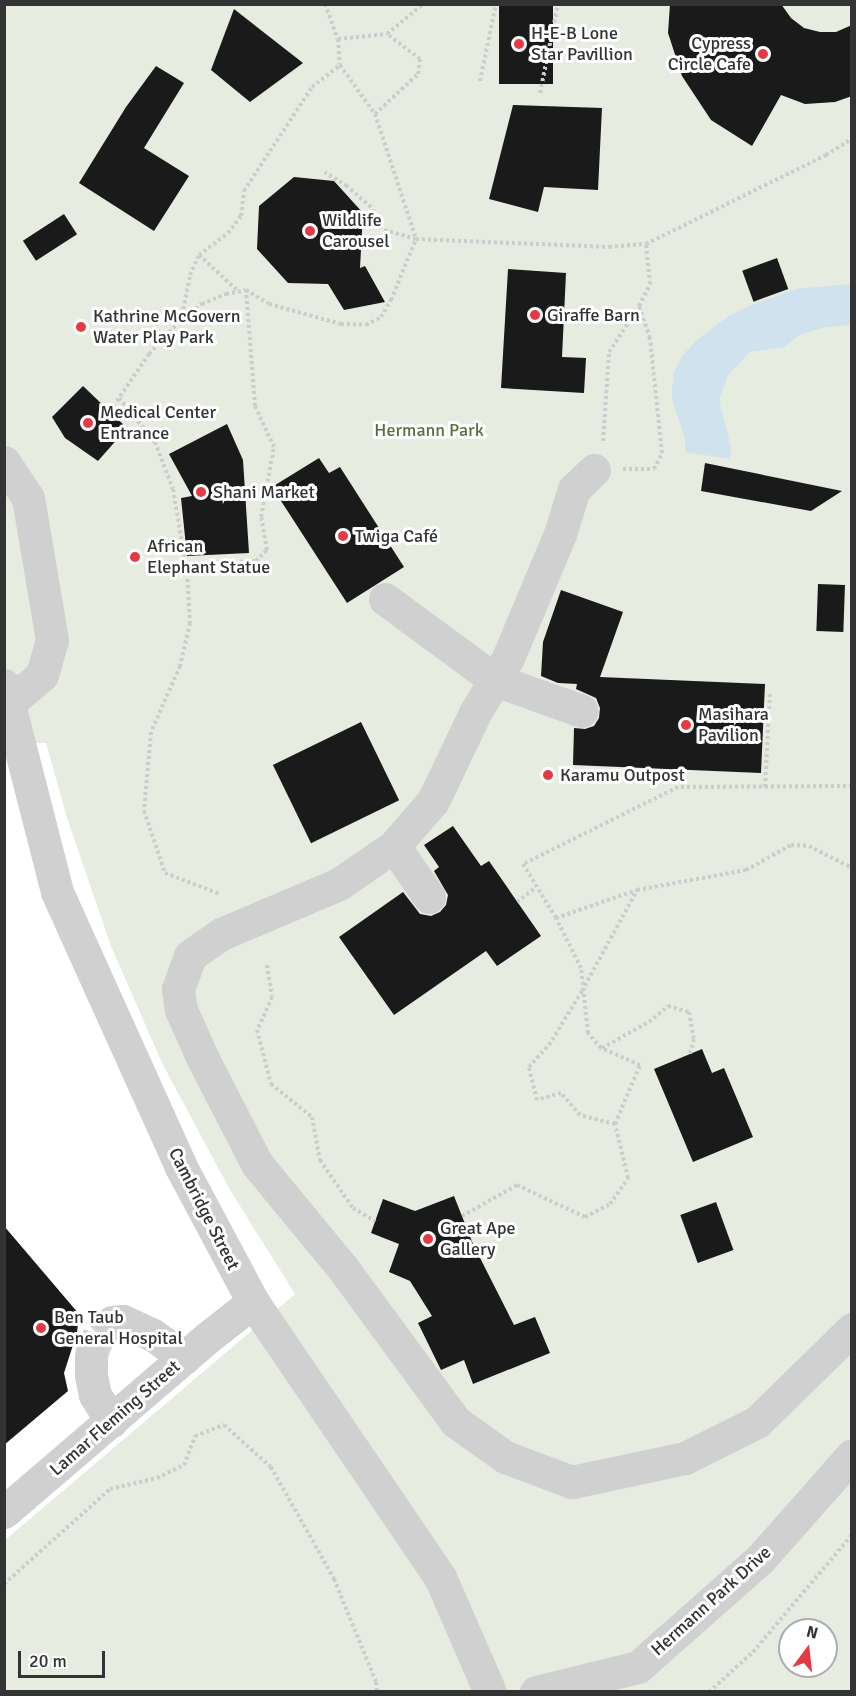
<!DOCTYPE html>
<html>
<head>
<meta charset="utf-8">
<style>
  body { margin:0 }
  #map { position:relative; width:856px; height:1696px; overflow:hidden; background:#fff; font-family:Signika,sans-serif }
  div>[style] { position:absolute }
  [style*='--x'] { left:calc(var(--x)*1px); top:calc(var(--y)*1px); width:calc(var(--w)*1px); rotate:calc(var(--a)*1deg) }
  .green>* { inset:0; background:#e6ecdf }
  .water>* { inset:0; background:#cfe2ee }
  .building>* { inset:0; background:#1a1a1a; transform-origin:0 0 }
  .minor-tunnel>* { height:33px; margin-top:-16.5px; transform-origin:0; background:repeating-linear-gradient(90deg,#d6d6d6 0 33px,transparent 0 49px) }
  .path>* { height:4px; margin-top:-2px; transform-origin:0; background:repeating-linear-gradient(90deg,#cdcdcd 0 3px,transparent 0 6px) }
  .minor>* { height:33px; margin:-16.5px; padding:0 16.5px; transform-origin:16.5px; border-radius:16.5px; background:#d0d0d0 }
  .dots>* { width:16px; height:16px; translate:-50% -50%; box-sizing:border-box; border:3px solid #fff; border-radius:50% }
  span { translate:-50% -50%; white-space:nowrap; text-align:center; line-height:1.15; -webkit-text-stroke:6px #fff; paint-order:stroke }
  .poi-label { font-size:18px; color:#333 }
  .left { translate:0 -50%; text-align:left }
  .right { translate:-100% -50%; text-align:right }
  .park-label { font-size:18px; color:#56703f }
  .street-label { font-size:18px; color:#333 }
  .frame { position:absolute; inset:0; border:6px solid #333; pointer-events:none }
  .north { position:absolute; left:778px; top:1618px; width:60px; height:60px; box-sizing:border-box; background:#fff; border:2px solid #adadad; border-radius:50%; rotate:15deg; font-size:16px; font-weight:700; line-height:24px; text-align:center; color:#333 }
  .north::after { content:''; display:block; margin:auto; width:21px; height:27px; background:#e63946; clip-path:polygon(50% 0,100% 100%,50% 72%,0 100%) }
  .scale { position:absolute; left:18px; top:1651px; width:87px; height:27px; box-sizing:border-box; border:3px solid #333; border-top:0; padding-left:8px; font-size:18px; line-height:21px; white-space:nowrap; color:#333; -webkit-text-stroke:4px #fff; paint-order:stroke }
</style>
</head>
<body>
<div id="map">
  <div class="green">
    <i style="clip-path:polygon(evenodd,5px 5px,851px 5px,851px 1691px,5px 1691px,4px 1541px,295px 1294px,230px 1190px,162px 1063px,111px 946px,67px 818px,46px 743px,5px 744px,5px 5px,790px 1630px,826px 1630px,826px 1666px,790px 1666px,790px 1630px)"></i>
  </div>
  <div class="water">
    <i style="clip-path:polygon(851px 284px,851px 325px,827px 327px,801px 334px,784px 347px,750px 352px,728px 375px,719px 400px,731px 447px,730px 459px,685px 452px,685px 439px,672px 399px,672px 387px,674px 372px,683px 355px,698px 339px,730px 315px,757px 303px,796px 289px)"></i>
  </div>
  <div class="building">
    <i style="left:499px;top:4px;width:54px;height:80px"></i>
    <i style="clip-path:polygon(670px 4px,781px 4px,791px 18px,804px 28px,820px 32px,836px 32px,852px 25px,852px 96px,835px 102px,805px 104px,781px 95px,752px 146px,711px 120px,682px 76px,668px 33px)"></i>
    <i style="clip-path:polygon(234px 9px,303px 63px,250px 102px,211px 70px)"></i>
    <i style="clip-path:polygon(156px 66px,184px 83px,144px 148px,189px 176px,154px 231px,79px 183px,126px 107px)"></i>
    <i style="clip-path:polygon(513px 105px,602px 108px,598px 190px,544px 187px,538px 212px,489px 199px)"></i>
    <i style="clip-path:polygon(294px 177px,334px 181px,363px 213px,360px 268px,365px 266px,385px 302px,344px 310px,328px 284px,288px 283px,257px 249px,259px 206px)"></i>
    <i style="left:64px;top:214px;width:24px;height:49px;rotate:57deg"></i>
    <i style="left:777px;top:258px;width:33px;height:37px;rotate:70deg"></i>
    <i style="clip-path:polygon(508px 269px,566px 273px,562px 357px,586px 358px,584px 393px,501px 388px)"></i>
    <i style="clip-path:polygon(83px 386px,127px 428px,98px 461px,65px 438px,52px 417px)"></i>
    <i style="clip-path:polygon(227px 424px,243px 460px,249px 553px,187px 556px,181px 498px,192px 496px,169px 454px)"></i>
    <i style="clip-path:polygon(319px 458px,329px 473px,340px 467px,404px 567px,347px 603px,272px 487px)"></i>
    <i style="clip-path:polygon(705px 463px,842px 491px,811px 511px,701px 491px)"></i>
    <i style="left:818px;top:584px;width:27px;height:47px;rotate:2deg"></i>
    <i style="clip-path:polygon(561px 590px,623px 612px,600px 677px,765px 684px,761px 773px,573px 765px,574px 728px,585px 729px,594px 726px,599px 718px,600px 708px,596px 698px,576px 689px,577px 684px,558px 683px,541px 676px,543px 642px)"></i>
    <i style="left:361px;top:722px;width:87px;height:98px;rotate:64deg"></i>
    <i style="clip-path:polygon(453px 826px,481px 866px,489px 861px,541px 936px,497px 966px,486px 951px,394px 1015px,339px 937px,403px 892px,420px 914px,431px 916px,440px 912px,446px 905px,448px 895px,434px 871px,439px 867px,424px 845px)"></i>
    <i style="clip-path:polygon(702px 1049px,712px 1073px,724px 1068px,753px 1137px,693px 1162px,654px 1069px)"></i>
    <i style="clip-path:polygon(454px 1196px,473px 1244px,514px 1325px,535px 1317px,550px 1353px,473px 1384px,464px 1360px,441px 1370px,418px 1323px,432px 1316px,410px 1281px,389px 1272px,399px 1244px,371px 1233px,383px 1199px,415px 1211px)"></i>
    <i style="left:716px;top:1202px;width:51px;height:38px;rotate:70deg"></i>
    <i style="clip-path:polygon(4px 1226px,79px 1314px,76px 1342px,73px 1345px,64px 1373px,68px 1391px,4px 1445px)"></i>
  </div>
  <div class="minor-tunnel">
    <i style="--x:91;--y:1355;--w:22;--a:-68"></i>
    <i style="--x:99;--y:1335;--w:18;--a:-45"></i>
  </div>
  <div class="path">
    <i style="--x:325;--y:4;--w:37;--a:70"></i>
    <i style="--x:338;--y:39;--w:26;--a:86"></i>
    <i style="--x:340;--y:65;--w:60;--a:54.5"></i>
    <i style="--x:375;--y:114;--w:132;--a:71.8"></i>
    <i style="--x:416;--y:239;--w:193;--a:2.4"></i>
    <i style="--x:609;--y:247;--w:37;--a:-5"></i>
    <i style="--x:646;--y:244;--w:201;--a:-26.3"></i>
    <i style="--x:826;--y:155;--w:31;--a:-32"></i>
    <i style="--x:338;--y:39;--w:49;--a:-5.8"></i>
    <i style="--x:387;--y:34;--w:47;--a:-39.8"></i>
    <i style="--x:480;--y:81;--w:79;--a:-78.3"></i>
    <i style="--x:540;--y:93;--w:91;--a:-78.6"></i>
    <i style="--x:375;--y:114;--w:59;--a:-42.9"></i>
    <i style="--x:418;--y:74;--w:15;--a:-82"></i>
    <i style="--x:420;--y:59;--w:41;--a:-142.9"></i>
    <i style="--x:199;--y:255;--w:53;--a:42.7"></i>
    <i style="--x:181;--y:321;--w:47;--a:-78.9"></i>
    <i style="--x:190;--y:275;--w:22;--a:-66"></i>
    <i style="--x:199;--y:255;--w:36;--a:-37"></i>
    <i style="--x:228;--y:233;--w:21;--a:-53"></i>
    <i style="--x:241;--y:216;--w:25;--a:-83"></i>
    <i style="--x:244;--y:191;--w:48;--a:-57"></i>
    <i style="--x:270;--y:151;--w:77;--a:-56.7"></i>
    <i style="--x:312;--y:87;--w:36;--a:-38"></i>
    <i style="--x:119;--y:398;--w:57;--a:50.7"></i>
    <i style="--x:155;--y:442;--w:50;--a:69"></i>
    <i style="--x:173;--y:489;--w:85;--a:80.5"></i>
    <i style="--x:187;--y:573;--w:50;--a:86.6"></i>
    <i style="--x:190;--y:623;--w:44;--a:103.1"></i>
    <i style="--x:180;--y:666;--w:72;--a:113.7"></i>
    <i style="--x:151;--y:732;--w:79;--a:95.1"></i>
    <i style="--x:144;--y:811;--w:65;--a:71.3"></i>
    <i style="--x:165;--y:873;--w:59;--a:20.9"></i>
    <i style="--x:110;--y:411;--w:69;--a:-55.6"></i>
    <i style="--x:149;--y:354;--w:35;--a:-47"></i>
    <i style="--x:173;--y:328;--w:38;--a:-40"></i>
    <i style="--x:202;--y:304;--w:26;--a:-23"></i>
    <i style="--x:226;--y:294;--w:20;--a:-11"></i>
    <i style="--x:246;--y:290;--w:27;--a:31"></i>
    <i style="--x:269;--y:304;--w:75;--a:15.5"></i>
    <i style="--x:341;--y:324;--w:25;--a:2"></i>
    <i style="--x:366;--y:325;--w:17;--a:-28"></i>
    <i style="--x:381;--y:317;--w:20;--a:-60"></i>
    <i style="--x:391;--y:300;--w:66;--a:-67.7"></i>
    <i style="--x:416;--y:239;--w:36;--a:-164"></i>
    <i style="--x:381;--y:229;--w:24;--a:-114"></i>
    <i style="--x:371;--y:207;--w:32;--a:-139"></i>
    <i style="--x:347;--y:186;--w:26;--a:-148"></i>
    <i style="--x:603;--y:441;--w:89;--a:-86.1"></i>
    <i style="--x:609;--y:352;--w:55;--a:-56.9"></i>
    <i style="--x:623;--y:469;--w:31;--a:0"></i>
    <i style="--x:654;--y:469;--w:18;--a:-63"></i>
    <i style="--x:662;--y:453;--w:116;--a:-96"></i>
    <i style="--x:650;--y:338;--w:34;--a:-109"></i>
    <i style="--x:639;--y:306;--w:25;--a:-63"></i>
    <i style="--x:650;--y:284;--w:40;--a:-95.7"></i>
    <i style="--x:186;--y:564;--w:70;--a:-2.5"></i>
    <i style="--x:256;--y:561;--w:16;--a:-45"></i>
    <i style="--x:267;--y:550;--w:34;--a:-100"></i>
    <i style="--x:261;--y:517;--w:71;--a:-79.5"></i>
    <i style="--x:274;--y:447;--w:45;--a:-114.9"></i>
    <i style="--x:255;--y:406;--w:116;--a:-94.4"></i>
    <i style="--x:852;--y:786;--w:174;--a:179.7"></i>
    <i style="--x:678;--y:787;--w:173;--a:153.6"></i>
    <i style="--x:523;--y:864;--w:63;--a:58.6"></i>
    <i style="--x:556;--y:918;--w:86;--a:-19.1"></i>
    <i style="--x:637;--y:890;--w:111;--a:-10.4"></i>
    <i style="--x:746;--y:870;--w:51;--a:-29.1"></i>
    <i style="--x:791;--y:845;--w:18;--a:3"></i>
    <i style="--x:809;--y:846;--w:48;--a:27.1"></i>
    <i style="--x:765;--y:787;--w:96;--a:-87"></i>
    <i style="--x:517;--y:902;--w:23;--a:-38"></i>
    <i style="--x:267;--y:965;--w:32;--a:81"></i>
    <i style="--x:272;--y:997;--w:36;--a:114"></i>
    <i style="--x:257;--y:1030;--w:56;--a:75.5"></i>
    <i style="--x:271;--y:1084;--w:53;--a:38.8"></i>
    <i style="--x:312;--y:1117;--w:44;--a:79.5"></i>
    <i style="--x:320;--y:1160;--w:58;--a:55.5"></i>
    <i style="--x:353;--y:1208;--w:26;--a:31"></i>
    <i style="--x:602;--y:1048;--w:54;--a:-29"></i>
    <i style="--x:649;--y:1022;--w:25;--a:-40"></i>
    <i style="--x:668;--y:1006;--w:22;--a:16"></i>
    <i style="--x:689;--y:1012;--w:27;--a:80"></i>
    <i style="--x:694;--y:1039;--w:15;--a:106"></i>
    <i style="--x:615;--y:1124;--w:36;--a:-166"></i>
    <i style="--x:580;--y:1115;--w:29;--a:-131"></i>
    <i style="--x:561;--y:1093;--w:25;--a:164"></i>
    <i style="--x:537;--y:1100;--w:34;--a:-104"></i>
    <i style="--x:529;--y:1067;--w:30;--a:-48"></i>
    <i style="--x:549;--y:1045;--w:63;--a:-58.6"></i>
    <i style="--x:582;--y:991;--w:115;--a:-61.4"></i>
    <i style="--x:462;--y:1216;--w:63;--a:-29.4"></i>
    <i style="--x:517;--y:1185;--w:75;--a:25.2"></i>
    <i style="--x:585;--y:1217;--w:28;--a:-27"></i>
    <i style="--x:610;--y:1204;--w:32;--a:-55"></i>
    <i style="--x:628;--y:1178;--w:56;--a:-103.5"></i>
    <i style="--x:615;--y:1124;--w:64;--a:-67"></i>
    <i style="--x:640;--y:1065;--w:43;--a:-156.4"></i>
    <i style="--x:601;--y:1048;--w:20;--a:-131"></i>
    <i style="--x:588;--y:1033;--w:65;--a:-96.1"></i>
    <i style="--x:581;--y:968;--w:56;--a:-116.6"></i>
    <i style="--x:4;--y:1584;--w:142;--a:-41.9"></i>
    <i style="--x:110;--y:1489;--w:48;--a:-13.2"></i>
    <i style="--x:157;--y:1478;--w:30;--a:-26"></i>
    <i style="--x:184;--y:1465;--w:31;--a:-69"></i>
    <i style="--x:195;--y:1436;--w:31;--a:-21"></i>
    <i style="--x:224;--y:1425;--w:63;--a:41.8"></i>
    <i style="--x:271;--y:1467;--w:129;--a:60.6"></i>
    <i style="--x:334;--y:1579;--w:111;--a:67.8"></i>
    <i style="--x:376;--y:1682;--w:10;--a:84"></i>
    <i style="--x:709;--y:1692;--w:59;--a:-42.3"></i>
    <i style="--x:753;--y:1652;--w:153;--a:-49.8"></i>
  </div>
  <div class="minor">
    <i style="--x:4;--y:462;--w:43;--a:56.3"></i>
    <i style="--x:28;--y:498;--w:144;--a:80.4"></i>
    <i style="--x:52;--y:640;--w:36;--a:106"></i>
    <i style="--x:42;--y:675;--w:43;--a:139.7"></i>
    <i style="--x:594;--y:470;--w:28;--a:136"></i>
    <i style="--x:574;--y:489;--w:47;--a:107.3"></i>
    <i style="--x:560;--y:534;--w:134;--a:112.8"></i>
    <i style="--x:508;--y:658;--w:64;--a:121"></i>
    <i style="--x:475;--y:713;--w:98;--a:115.5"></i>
    <i style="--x:433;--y:801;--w:60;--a:130.9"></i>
    <i style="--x:394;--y:846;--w:67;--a:145.4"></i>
    <i style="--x:339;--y:884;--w:128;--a:157"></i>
    <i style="--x:221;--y:934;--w:38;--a:145"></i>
    <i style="--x:190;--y:956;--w:35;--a:110"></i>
    <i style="--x:178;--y:989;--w:21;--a:82"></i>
    <i style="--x:181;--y:1010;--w:54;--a:65.8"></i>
    <i style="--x:203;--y:1059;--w:118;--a:62.8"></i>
    <i style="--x:257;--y:1164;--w:134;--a:50.5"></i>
    <i style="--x:342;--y:1267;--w:192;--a:53.7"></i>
    <i style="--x:456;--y:1422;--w:60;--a:35.5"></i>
    <i style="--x:505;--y:1457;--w:72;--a:20.5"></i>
    <i style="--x:572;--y:1482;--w:116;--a:-12"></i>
    <i style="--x:685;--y:1458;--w:80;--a:-26.6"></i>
    <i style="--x:757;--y:1422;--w:133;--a:-44.4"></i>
    <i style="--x:385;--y:599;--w:137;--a:36.4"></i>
    <i style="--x:495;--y:680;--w:92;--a:19.6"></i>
    <i style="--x:4;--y:685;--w:214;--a:75.6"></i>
    <i style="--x:57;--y:892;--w:302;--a:65.7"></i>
    <i style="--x:181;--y:1167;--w:153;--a:61.9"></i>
    <i style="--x:253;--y:1302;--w:333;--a:55.8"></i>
    <i style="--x:440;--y:1577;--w:125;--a:66.5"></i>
    <i style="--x:394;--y:846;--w:62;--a:55.5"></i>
    <i style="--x:112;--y:1322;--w:11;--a:-5"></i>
    <i style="--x:123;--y:1321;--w:33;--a:25"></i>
    <i style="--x:153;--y:1335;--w:39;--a:36"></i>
    <i style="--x:91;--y:1355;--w:20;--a:90"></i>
    <i style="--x:91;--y:1375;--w:20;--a:79"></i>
    <i style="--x:95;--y:1395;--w:31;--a:58"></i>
    <i style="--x:4;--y:1512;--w:267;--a:-40.6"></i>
    <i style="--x:207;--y:1338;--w:58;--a:-38"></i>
    <i style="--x:536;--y:1692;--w:105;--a:-13.8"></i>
    <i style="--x:638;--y:1667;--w:164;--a:-41.5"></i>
    <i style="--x:761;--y:1558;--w:137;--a:-48.5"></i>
  </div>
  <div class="dots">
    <i style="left:519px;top:44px;background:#e63946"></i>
    <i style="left:763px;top:54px;background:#e63946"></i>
    <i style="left:310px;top:231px;background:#e63946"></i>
    <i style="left:535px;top:315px;background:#e63946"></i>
    <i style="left:81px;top:327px;background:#e63946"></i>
    <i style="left:88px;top:423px;background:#e63946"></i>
    <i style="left:201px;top:492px;background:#e63946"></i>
    <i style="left:343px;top:536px;background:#e63946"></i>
    <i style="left:135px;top:557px;background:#e63946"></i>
    <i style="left:686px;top:725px;background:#e63946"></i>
    <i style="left:548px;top:775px;background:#e63946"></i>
    <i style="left:428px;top:1239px;background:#e63946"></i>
    <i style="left:41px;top:1328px;background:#e63946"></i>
  </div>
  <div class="poi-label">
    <span class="left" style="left:531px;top:44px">H-E-B Lone<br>Star Pavillion</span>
    <span class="right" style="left:751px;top:54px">Cypress<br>Circle Cafe</span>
    <span class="left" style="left:322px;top:231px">Wildlife<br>Carousel</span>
    <span class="left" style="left:547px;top:315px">Giraffe Barn</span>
    <span class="left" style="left:93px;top:327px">Kathrine McGovern<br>Water Play Park</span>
    <span class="left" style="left:100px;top:423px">Medical Center<br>Entrance</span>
    <span class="left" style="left:213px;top:492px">Shani Market</span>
    <span class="left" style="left:355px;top:536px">Twiga Café</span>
    <span class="left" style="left:147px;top:557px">African<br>Elephant Statue</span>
    <span class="left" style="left:698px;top:725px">Masihara<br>Pavilion</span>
    <span class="left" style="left:560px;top:775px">Karamu Outpost</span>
    <span class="left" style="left:440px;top:1239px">Great Ape<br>Gallery</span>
    <span class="left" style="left:54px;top:1328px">Ben Taub<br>General Hospital</span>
  </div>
  <div class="park-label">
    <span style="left:429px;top:430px">Hermann Park</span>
  </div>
  <div class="street-label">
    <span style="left:204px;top:1209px;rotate:63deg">Cambridge Street</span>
    <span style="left:115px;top:1418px;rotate:-41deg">Lamar Fleming Street</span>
    <span style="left:711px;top:1601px;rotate:-42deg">Hermann Park Drive</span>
  </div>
  <div class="frame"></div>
  <div class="north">N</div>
  <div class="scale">20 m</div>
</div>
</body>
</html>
